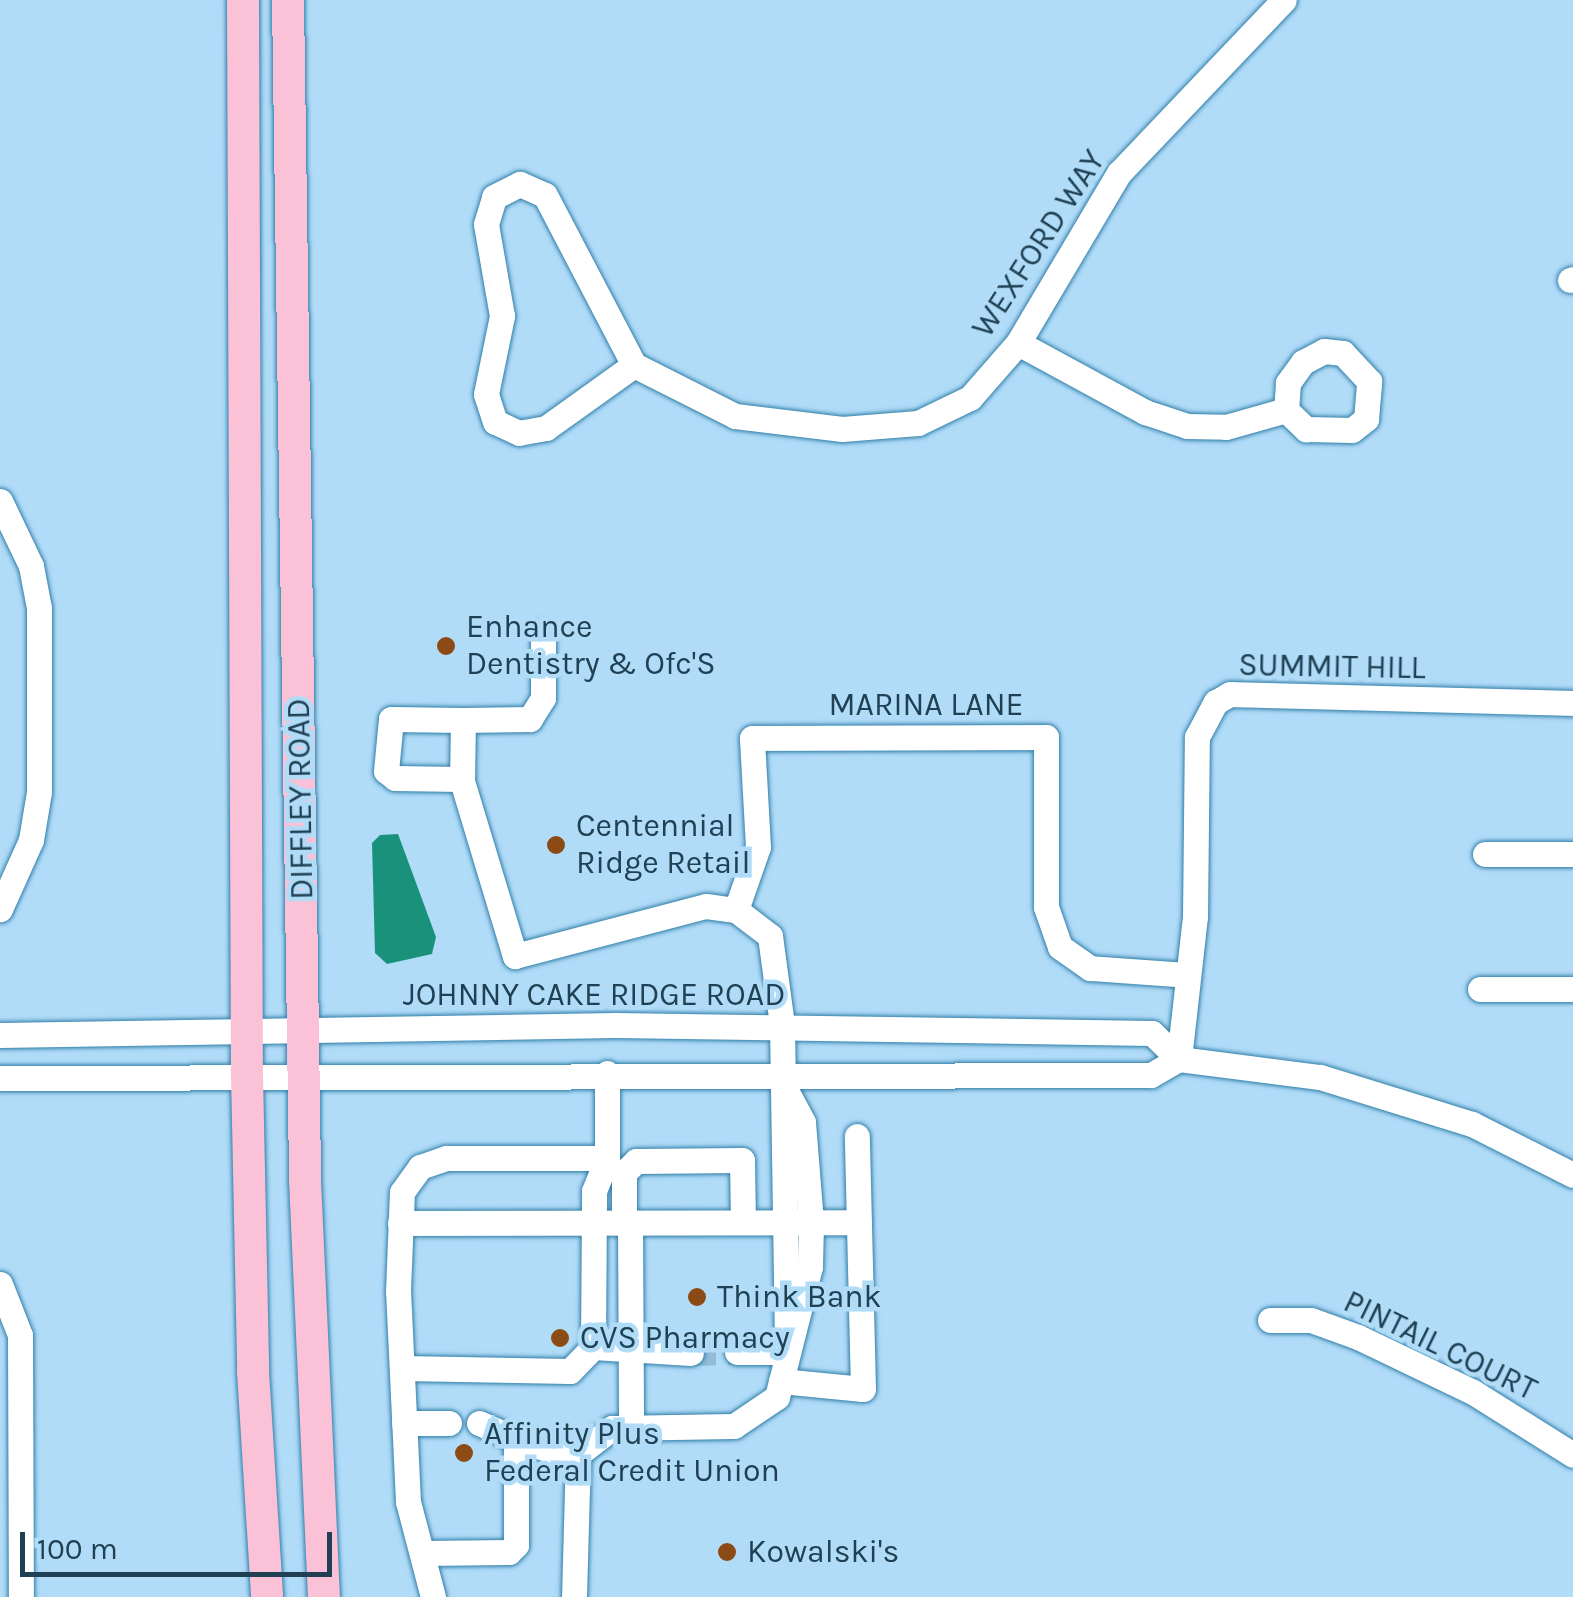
<!DOCTYPE html>
<html>
<head>
<meta charset="utf-8">
<style>
  body { margin:0 }
  #map { position:relative; width:1573px; height:1597px; overflow:hidden; background:#b0dcf8; font-family:Karla,sans-serif }
  div>[style] { position:absolute }
  [style*='--x'] { left:calc(var(--x)*1px); top:calc(var(--y)*1px); width:calc(var(--w)*1px); rotate:calc(var(--a)*1deg) }
  .water>* { inset:0; background:#1a927b }
  .minor-tunnel>* { height:25px; margin-top:-12.5px; transform-origin:0; background:repeating-linear-gradient(90deg,#93bdd7 0 25px,transparent 0 37px) }
  .roads { filter:drop-shadow(0 0 2px #317fa9) drop-shadow(0 0 2px #317fa9) }
  .minor>* { height:25px; margin:-12.5px; padding:0 12.5px; transform-origin:12.5px; border-radius:12.5px; background:#fff }
  .major>* { height:32px; margin:-16px; padding:0 16px; transform-origin:16px; border-radius:16px; background:#fac1d7 }
  .dots>* { width:28px; height:28px; translate:-50% -50%; box-sizing:border-box; border:5px solid #b0dcf8; border-radius:50% }
  span { translate:-50% -50%; white-space:nowrap; text-align:center; line-height:1.15; -webkit-text-stroke:9px #b0dcf8; paint-order:stroke }
  .street-label { font-size:32px; color:#204153 }
  .poi-label { font-size:32px; color:#204153 }
  .left { translate:0 -50%; text-align:left }
  .scale { position:absolute; left:20px; top:1532px; width:312px; height:45px; box-sizing:border-box; border:5px solid #204153; border-top:0; padding-left:12px; font-size:30px; line-height:35px; white-space:nowrap; color:#204153; -webkit-text-stroke:8px #b0dcf8; paint-order:stroke }
</style>
</head>
<body>
<div id="map">
  <div class="water">
    <i style="clip-path:polygon(398px 834px,436px 937px,432px 954px,387px 964px,375px 953px,372px 843px,380px 835px)"></i>
  </div>
  <div class="minor-tunnel">
    <i style="--x:691;--y:1353;--w:46;--a:-1.2"></i>
  </div>
  <div class="roads">
    <div class="minor">
      <i style="--x:1570;--y:280;--w:3;--a:-18"></i>
      <i style="--x:1018;--y:343;--w:145;--a:28.5"></i>
      <i style="--x:1145;--y:412;--w:44;--a:18.4"></i>
      <i style="--x:1187;--y:426;--w:39;--a:1"></i>
      <i style="--x:1226;--y:427;--w:62;--a:-15.8"></i>
      <i style="--x:1286;--y:410;--w:28;--a:44"></i>
      <i style="--x:1306;--y:429;--w:46;--a:1.2"></i>
      <i style="--x:1352;--y:430;--w:18;--a:-38"></i>
      <i style="--x:1366;--y:419;--w:38;--a:-85"></i>
      <i style="--x:1369;--y:381;--w:38;--a:-133"></i>
      <i style="--x:1343;--y:353;--w:19;--a:-174"></i>
      <i style="--x:1324;--y:351;--w:24;--a:152"></i>
      <i style="--x:1303;--y:362;--w:26;--a:126"></i>
      <i style="--x:1288;--y:383;--w:27;--a:94"></i>
      <i style="--x:634;--y:365;--w:108;--a:144.4"></i>
      <i style="--x:546;--y:428;--w:27;--a:170"></i>
      <i style="--x:519;--y:433;--w:26;--a:-155"></i>
      <i style="--x:495;--y:422;--w:29;--a:-108"></i>
      <i style="--x:486;--y:394;--w:80;--a:-78.4"></i>
      <i style="--x:502;--y:316;--w:93;--a:-99.9"></i>
      <i style="--x:486;--y:224;--w:28;--a:-73"></i>
      <i style="--x:494;--y:197;--w:29;--a:-27"></i>
      <i style="--x:520;--y:184;--w:27;--a:24"></i>
      <i style="--x:545;--y:195;--w:192;--a:62.4"></i>
      <i style="--x:634;--y:365;--w:113;--a:26.8"></i>
      <i style="--x:735;--y:416;--w:108;--a:6.9"></i>
      <i style="--x:842;--y:429;--w:76;--a:-4.5"></i>
      <i style="--x:918;--y:423;--w:58;--a:-25.7"></i>
      <i style="--x:970;--y:398;--w:73;--a:-48.9"></i>
      <i style="--x:1018;--y:343;--w:198;--a:-59.3"></i>
      <i style="--x:1119;--y:173;--w:239;--a:-46.4"></i>
      <i style="--x:0;--y:501;--w:72;--a:64.5"></i>
      <i style="--x:31;--y:566;--w:43;--a:79.2"></i>
      <i style="--x:39;--y:608;--w:184;--a:90"></i>
      <i style="--x:39;--y:792;--w:49;--a:99.5"></i>
      <i style="--x:31;--y:840;--w:76;--a:114.2"></i>
      <i style="--x:543;--y:633;--w:65;--a:90"></i>
      <i style="--x:543;--y:698;--w:25;--a:122"></i>
      <i style="--x:530;--y:719;--w:67;--a:179.1"></i>
      <i style="--x:463;--y:720;--w:61;--a:90.9"></i>
      <i style="--x:462;--y:781;--w:183;--a:73.2"></i>
      <i style="--x:515;--y:956;--w:197;--a:-14.7"></i>
      <i style="--x:706;--y:906;--w:30;--a:8"></i>
      <i style="--x:736;--y:910;--w:43;--a:37.4"></i>
      <i style="--x:770;--y:936;--w:90;--a:82.3"></i>
      <i style="--x:782;--y:1025;--w:327;--a:89.1"></i>
      <i style="--x:462;--y:779;--w:67;--a:-179.1"></i>
      <i style="--x:395;--y:778;--w:11;--a:-142"></i>
      <i style="--x:386;--y:771;--w:52;--a:-84.5"></i>
      <i style="--x:391;--y:719;--w:72;--a:0.8"></i>
      <i style="--x:1485;--y:854;--w:88;--a:0"></i>
      <i style="--x:736;--y:910;--w:67;--a:-70.8"></i>
      <i style="--x:758;--y:847;--w:109;--a:-93.2"></i>
      <i style="--x:752;--y:738;--w:294;--a:-0.2"></i>
      <i style="--x:1046;--y:737;--w:170;--a:90"></i>
      <i style="--x:1046;--y:907;--w:42;--a:70.7"></i>
      <i style="--x:1060;--y:947;--w:37;--a:35"></i>
      <i style="--x:1090;--y:968;--w:98;--a:4.1"></i>
      <i style="--x:1480;--y:989;--w:93;--a:0"></i>
      <i style="--x:0;--y:1035;--w:615;--a:-0.93"></i>
      <i style="--x:615;--y:1025;--w:537;--a:0.85"></i>
      <i style="--x:1152;--y:1033;--w:37;--a:44"></i>
      <i style="--x:1179;--y:1059;--w:142;--a:7.3"></i>
      <i style="--x:1320;--y:1077;--w:159;--a:17.2"></i>
      <i style="--x:1472;--y:1124;--w:113;--a:26.8"></i>
      <i style="--x:1179;--y:1059;--w:143;--a:-83.6"></i>
      <i style="--x:1195;--y:917;--w:180;--a:-89.4"></i>
      <i style="--x:1197;--y:737;--w:40;--a:-62"></i>
      <i style="--x:1216;--y:702;--w:16;--a:-30"></i>
      <i style="--x:1230;--y:694;--w:343;--a:1.5"></i>
      <i style="--x:0;--y:1078;--w:1151;--a:-0.15"></i>
      <i style="--x:1151;--y:1075;--w:32;--a:-30"></i>
      <i style="--x:624;--y:1221;--w:48;--a:-90"></i>
      <i style="--x:624;--y:1173;--w:17;--a:-45"></i>
      <i style="--x:636;--y:1161;--w:106;--a:-0.5"></i>
      <i style="--x:742;--y:1160;--w:62;--a:89.1"></i>
      <i style="--x:630;--y:1221;--w:208;--a:89.7"></i>
      <i style="--x:400;--y:1223;--w:459;--a:-0.1"></i>
      <i style="--x:0;--y:1284;--w:55;--a:68.6"></i>
      <i style="--x:20;--y:1335;--w:262;--a:89.8"></i>
      <i style="--x:1270;--y:1320;--w:41;--a:0"></i>
      <i style="--x:1311;--y:1320;--w:50;--a:19.9"></i>
      <i style="--x:1358;--y:1337;--w:127;--a:25.6"></i>
      <i style="--x:1473;--y:1392;--w:118;--a:32.2"></i>
      <i style="--x:593;--y:1347;--w:98;--a:3.5"></i>
      <i style="--x:737;--y:1352;--w:50;--a:0"></i>
      <i style="--x:402;--y:1368;--w:168;--a:1"></i>
      <i style="--x:570;--y:1371;--w:33;--a:-46"></i>
      <i style="--x:593;--y:1347;--w:156;--a:-89.6"></i>
      <i style="--x:594;--y:1191;--w:35;--a:-68"></i>
      <i style="--x:781;--y:1381;--w:82;--a:5.6"></i>
      <i style="--x:863;--y:1389;--w:253;--a:-91.4"></i>
      <i style="--x:404;--y:1423;--w:45;--a:0"></i>
      <i style="--x:479;--y:1423;--w:40;--a:23.4"></i>
      <i style="--x:423;--y:1553;--w:86;--a:-0.7"></i>
      <i style="--x:509;--y:1552;--w:10;--a:-45"></i>
      <i style="--x:516;--y:1545;--w:106;--a:-90"></i>
      <i style="--x:516;--y:1439;--w:64;--a:18.2"></i>
      <i style="--x:433;--y:1597;--w:98;--a:-104.7"></i>
      <i style="--x:408;--y:1502;--w:211;--a:-92.7"></i>
      <i style="--x:398;--y:1291;--w:99;--a:-87.7"></i>
      <i style="--x:402;--y:1192;--w:31;--a:-54"></i>
      <i style="--x:420;--y:1167;--w:28;--a:-19"></i>
      <i style="--x:446;--y:1158;--w:161;--a:0"></i>
      <i style="--x:607;--y:1158;--w:85;--a:-90"></i>
      <i style="--x:574;--y:1597;--w:143;--a:-88.4"></i>
      <i style="--x:578;--y:1454;--w:43;--a:-37.4"></i>
      <i style="--x:612;--y:1428;--w:122;--a:-0.9"></i>
      <i style="--x:734;--y:1426;--w:52;--a:-34"></i>
      <i style="--x:777;--y:1397;--w:134;--a:-75.8"></i>
      <i style="--x:810;--y:1267;--w:45;--a:-88.7"></i>
      <i style="--x:811;--y:1222;--w:100;--a:-94.6"></i>
      <i style="--x:803;--y:1122;--w:44;--a:-118.3"></i>
    </div>
    <div class="major">
      <i style="--x:243;--y:0;--w:1075;--a:89.79"></i>
      <i style="--x:247;--y:1075;--w:297;--a:88.8"></i>
      <i style="--x:253;--y:1372;--w:225;--a:86.4"></i>
      <i style="--x:288;--y:0;--w:1180;--a:89.17"></i>
      <i style="--x:305;--y:1180;--w:417;--a:87.4"></i>
    </div>
  </div>
  <div class="dots">
    <i style="left:446px;top:646px;background:#8c4b15"></i>
    <i style="left:556px;top:845px;background:#8c4b15"></i>
    <i style="left:697px;top:1297px;background:#8c4b15"></i>
    <i style="left:560px;top:1338px;background:#8c4b15"></i>
    <i style="left:464px;top:1453px;background:#8c4b15"></i>
    <i style="left:727px;top:1552px;background:#8c4b15"></i>
  </div>
  <div class="street-label">
    <span style="left:1039px;top:244px;rotate:-57deg">WEXFORD WAY</span>
    <span style="left:1332px;top:667px;rotate:1deg">SUMMIT HILL</span>
    <span style="left:926px;top:705px">MARINA LANE</span>
    <span style="left:301px;top:799px;rotate:-91deg">DIFFLEY ROAD</span>
    <span style="left:594px;top:995px">JOHNNY CAKE RIDGE ROAD</span>
    <span style="left:1440px;top:1346px;rotate:26deg">PINTAIL COURT</span>
  </div>
  <div class="poi-label">
    <span class="left" style="left:466px;top:646px">Enhance<br>Dentistry &amp; Ofc'S</span>
    <span class="left" style="left:576px;top:845px">Centennial<br>Ridge Retail</span>
    <span class="left" style="left:717px;top:1297px">Think Bank</span>
    <span class="left" style="left:580px;top:1338px">CVS Pharmacy</span>
    <span class="left" style="left:484px;top:1453px">Affinity Plus<br>Federal Credit Union</span>
    <span class="left" style="left:747px;top:1552px">Kowalski's</span>
  </div>
  <div class="scale">100 m</div>
</div>
</body>
</html>
